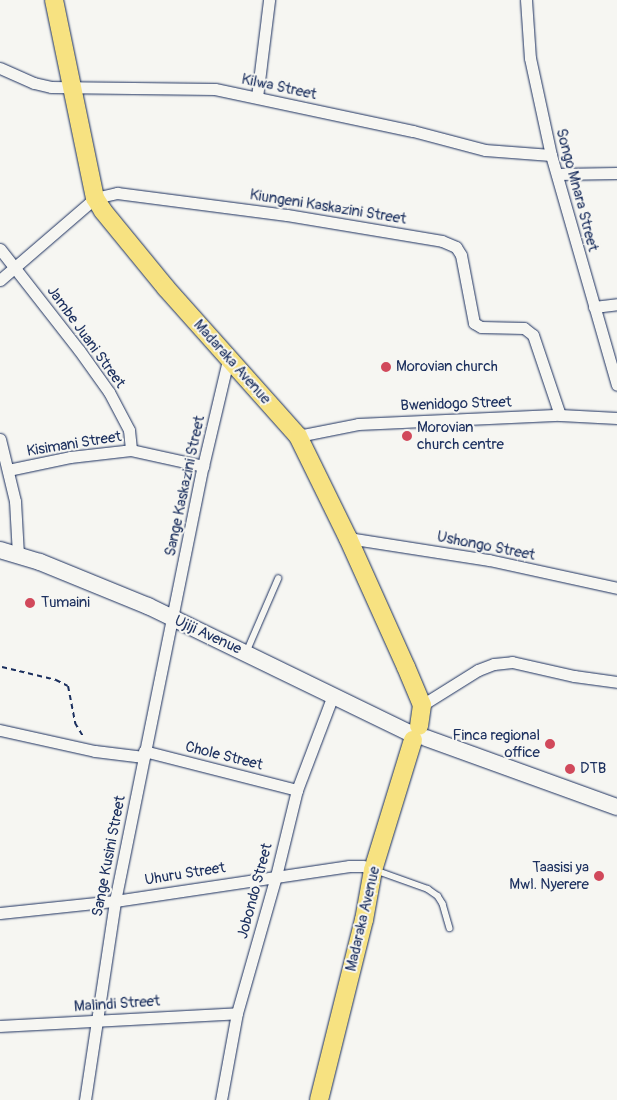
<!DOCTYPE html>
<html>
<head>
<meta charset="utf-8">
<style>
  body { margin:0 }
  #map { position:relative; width:617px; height:1100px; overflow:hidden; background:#f6f6f2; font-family:Pangolin,sans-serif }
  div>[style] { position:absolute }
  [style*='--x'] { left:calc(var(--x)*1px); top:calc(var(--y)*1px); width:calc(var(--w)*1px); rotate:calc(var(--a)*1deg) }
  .path>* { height:2px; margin-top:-1px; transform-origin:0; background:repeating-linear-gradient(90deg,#1b2f5e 0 5px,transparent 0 9px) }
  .roads { filter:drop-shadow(0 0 1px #1b2f5e) drop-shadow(0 0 1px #1b2f5e) }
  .service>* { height:5.5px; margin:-2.75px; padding:0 2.75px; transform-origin:2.75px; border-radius:2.75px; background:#f6f6f2 }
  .minor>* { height:11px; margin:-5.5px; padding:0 5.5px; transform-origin:5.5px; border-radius:5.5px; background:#f6f6f2 }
  .secondary>* { height:16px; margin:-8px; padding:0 8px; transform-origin:8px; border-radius:8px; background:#f6f6f2 }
  .primary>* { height:18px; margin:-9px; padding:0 9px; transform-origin:9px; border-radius:9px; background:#f7e281 }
  .dots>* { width:14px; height:14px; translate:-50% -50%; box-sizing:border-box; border:2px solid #f6f6f2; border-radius:50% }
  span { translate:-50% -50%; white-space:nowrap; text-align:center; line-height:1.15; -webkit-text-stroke:4px #f6f6f2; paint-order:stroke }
  .street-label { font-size:15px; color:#1b2f5e }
  .poi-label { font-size:15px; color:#1b2f5e }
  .left { translate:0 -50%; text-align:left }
  .right { translate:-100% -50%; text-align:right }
</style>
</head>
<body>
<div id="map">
  <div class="path">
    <i style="--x:2;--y:667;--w:56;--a:13.5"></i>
    <i style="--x:56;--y:680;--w:13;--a:27"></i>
    <i style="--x:68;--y:686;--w:38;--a:79"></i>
    <i style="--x:75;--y:723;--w:17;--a:59"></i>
  </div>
  <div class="roads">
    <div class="service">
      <i style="--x:246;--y:653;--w:81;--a:-66.6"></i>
      <i style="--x:375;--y:870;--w:56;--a:19.7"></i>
      <i style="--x:428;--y:889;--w:12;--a:35"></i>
      <i style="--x:438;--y:896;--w:9;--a:58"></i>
      <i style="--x:443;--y:904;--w:25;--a:74"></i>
    </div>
    <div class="minor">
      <i style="--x:526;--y:0;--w:58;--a:86.1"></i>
      <i style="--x:530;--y:58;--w:99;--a:77.8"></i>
      <i style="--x:551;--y:155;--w:239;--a:74"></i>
      <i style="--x:0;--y:68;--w:37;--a:24"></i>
      <i style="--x:34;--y:83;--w:17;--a:13"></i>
      <i style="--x:51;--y:87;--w:164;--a:0.7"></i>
      <i style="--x:215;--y:89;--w:202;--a:12"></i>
      <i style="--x:413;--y:131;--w:74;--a:14.8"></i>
      <i style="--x:485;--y:150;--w:66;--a:4.3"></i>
      <i style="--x:257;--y:97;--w:98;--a:-82.9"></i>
      <i style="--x:557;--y:174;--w:60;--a:-1"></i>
      <i style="--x:0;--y:249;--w:128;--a:52"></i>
      <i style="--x:79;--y:350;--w:52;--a:54.5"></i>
      <i style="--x:109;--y:392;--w:43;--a:62.2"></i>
      <i style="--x:129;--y:430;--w:20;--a:84"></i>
      <i style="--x:0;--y:280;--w:125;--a:-40.8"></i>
      <i style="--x:95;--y:198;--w:23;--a:-13"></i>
      <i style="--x:117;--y:193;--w:171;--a:7.4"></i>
      <i style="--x:287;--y:215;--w:157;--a:9.5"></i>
      <i style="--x:442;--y:241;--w:15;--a:23"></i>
      <i style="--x:456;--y:247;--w:9;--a:58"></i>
      <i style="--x:461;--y:255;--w:69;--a:79.2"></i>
      <i style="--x:474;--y:323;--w:8;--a:30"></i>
      <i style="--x:481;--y:327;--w:43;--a:1.3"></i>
      <i style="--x:524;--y:328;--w:11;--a:38"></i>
      <i style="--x:533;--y:335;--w:84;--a:71.4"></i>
      <i style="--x:594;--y:307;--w:23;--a:-7"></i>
      <i style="--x:298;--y:436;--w:61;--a:-11.3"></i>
      <i style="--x:358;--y:424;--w:202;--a:-2.6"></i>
      <i style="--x:560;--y:415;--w:57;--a:3"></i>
      <i style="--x:0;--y:439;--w:64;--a:76.4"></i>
      <i style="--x:15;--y:501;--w:53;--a:86.8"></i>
      <i style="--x:8;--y:470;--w:63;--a:-11.8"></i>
      <i style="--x:70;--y:457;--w:61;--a:-6.5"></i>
      <i style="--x:131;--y:450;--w:74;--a:12.5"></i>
      <i style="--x:348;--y:538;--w:143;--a:8.9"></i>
      <i style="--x:489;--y:560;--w:131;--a:12.3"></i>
      <i style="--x:422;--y:705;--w:66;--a:-32"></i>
      <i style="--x:478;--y:670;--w:17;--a:-21"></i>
      <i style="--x:494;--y:664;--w:18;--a:-6"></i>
      <i style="--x:512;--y:662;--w:64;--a:12.7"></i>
      <i style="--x:574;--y:676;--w:43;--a:7.9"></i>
      <i style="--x:0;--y:730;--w:97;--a:12.5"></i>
      <i style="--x:95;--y:751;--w:49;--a:7"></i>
      <i style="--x:144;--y:751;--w:158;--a:14.3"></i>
      <i style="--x:0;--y:913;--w:116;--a:-6"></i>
      <i style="--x:115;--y:901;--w:237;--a:-8.5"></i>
      <i style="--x:349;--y:866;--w:14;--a:0"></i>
      <i style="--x:363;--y:866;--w:11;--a:22"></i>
      <i style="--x:0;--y:1026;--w:237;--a:-3.1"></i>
      <i style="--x:85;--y:1100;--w:201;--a:-81.4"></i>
      <i style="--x:115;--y:901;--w:444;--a:-78.6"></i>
      <i style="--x:203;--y:466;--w:109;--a:-76.7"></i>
      <i style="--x:221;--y:1100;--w:88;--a:-79.6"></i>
      <i style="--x:237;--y:1013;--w:142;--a:-74.1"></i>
      <i style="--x:276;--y:876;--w:89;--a:-76.3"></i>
      <i style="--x:297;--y:790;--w:102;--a:-69.2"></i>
    </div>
    <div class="secondary">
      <i style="--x:0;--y:550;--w:42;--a:16.7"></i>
      <i style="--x:40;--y:562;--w:117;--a:22.2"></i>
      <i style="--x:148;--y:606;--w:291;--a:25.9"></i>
      <i style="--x:426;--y:738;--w:203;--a:19.9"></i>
    </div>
    <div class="primary">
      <i style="--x:54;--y:0;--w:202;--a:78.3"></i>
      <i style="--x:95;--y:198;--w:15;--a:58"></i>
      <i style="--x:103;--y:211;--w:99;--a:50.7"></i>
      <i style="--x:166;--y:288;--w:198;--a:48.3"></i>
      <i style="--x:298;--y:436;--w:114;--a:63.9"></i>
      <i style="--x:348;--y:538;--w:141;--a:65.8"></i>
      <i style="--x:406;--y:667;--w:41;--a:67.2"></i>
      <i style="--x:422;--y:705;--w:21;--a:98"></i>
      <i style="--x:319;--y:1100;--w:186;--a:-76"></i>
      <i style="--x:364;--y:920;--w:51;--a:-79.8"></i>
      <i style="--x:373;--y:870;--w:136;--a:-72.9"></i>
    </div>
  </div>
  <div class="dots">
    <i style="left:386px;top:367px;background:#d1495b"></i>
    <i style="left:407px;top:436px;background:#d1495b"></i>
    <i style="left:30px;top:603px;background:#d1495b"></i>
    <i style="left:550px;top:744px;background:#d1495b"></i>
    <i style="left:570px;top:769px;background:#d1495b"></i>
    <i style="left:599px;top:876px;background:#d1495b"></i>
  </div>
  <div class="street-label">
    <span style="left:279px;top:87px;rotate:12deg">Kilwa Street</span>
    <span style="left:577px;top:190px;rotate:75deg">Songo Mnara Street</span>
    <span style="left:328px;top:207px;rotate:9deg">Kiungeni Kaskazini Street</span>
    <span style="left:86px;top:337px;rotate:54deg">Jambe Juani Street</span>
    <span style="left:232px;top:362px;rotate:48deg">Madaraka Avenue</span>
    <span style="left:456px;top:404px;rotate:-2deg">Bwenidogo Street</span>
    <span style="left:74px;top:444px;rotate:-9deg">Kisimani Street</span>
    <span style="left:185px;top:486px;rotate:-78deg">Sange Kaskazini Street</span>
    <span style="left:486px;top:546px;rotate:11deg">Ushongo Street</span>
    <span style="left:208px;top:635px;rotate:25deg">Ujiji Avenue</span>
    <span style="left:224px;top:756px;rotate:14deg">Chole Street</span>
    <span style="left:109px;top:856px;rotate:-79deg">Sange Kusini Street</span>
    <span style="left:185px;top:874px;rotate:-9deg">Uhuru Street</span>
    <span style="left:255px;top:891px;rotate:-75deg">Jobondo Street</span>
    <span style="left:363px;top:919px;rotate:-77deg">Madaraka Avenue</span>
    <span style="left:117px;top:1004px;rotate:-4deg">Malindi Street</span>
  </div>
  <div class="poi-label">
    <span class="left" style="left:396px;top:367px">Morovian church</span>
    <span class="left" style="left:417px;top:436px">Morovian<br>church centre</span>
    <span class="left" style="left:41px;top:603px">Tumaini</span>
    <span class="right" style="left:540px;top:744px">Finca regional<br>office</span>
    <span class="left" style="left:580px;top:769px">DTB</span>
    <span class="right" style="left:589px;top:876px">Taasisi ya<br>Mwl. Nyerere</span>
  </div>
</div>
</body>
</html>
